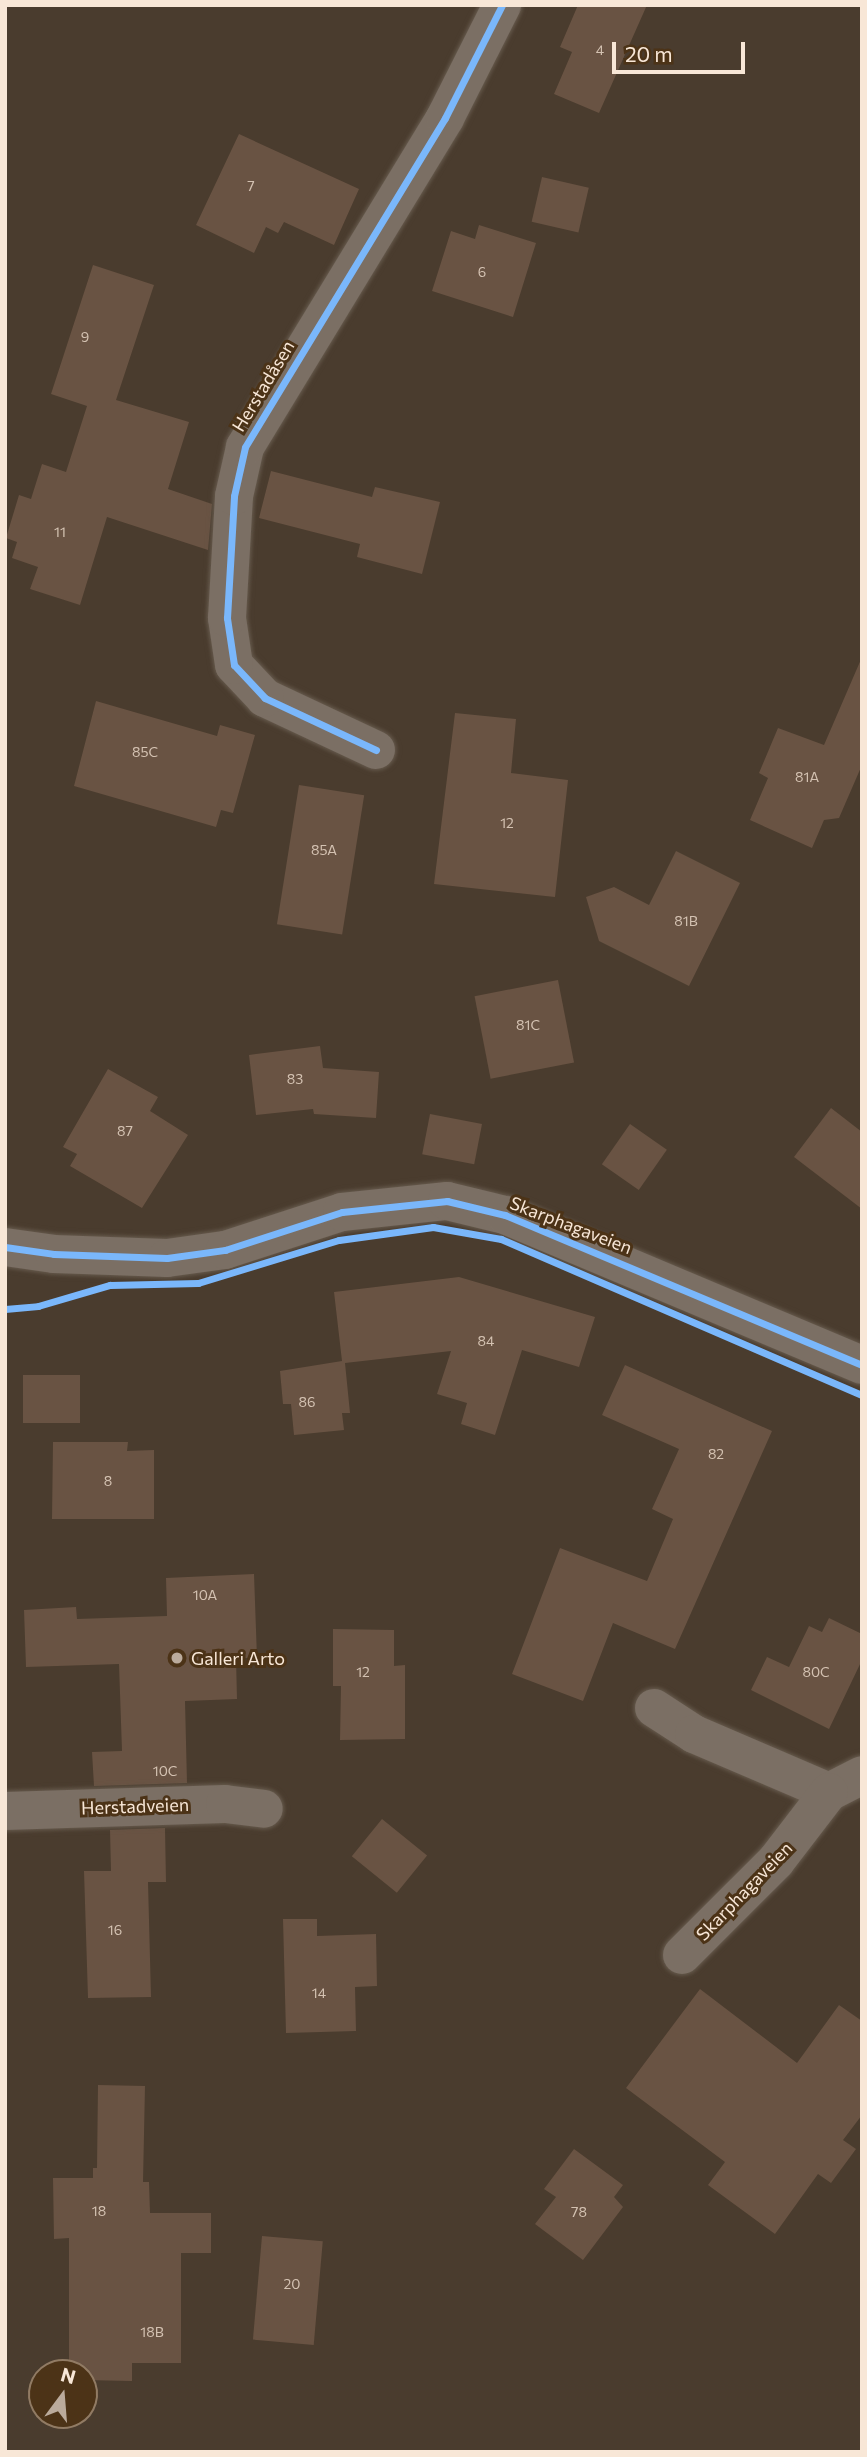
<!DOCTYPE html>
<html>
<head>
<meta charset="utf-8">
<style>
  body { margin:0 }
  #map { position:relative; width:867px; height:2457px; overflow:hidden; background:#4a3c2e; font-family:Commissioner,sans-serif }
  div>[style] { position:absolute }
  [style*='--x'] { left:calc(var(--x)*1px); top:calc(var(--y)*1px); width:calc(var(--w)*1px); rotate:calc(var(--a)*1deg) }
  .building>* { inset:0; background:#695343; transform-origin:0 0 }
  .roads { filter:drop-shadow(0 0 2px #665a4d) drop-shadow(0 0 2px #665a4d) }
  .minor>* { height:38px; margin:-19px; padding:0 19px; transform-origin:19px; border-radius:19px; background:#7b6f64 }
  .cycleway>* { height:7px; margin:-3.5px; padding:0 3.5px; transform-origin:3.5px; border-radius:3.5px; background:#7ab7fb }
  .dots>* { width:19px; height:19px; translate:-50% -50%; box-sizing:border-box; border:4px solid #4c3317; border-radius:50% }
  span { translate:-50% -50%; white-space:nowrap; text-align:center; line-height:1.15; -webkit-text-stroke:6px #4c3317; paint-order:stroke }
  .number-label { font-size:14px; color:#d4c2b2 }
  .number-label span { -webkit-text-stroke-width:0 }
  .street-label { font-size:18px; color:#f8e7d7 }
  .poi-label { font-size:18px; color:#f8e7d7 }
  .left { translate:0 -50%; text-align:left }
  .frame { position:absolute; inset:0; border:7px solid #f8e7d7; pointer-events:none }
  .north { position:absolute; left:28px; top:2359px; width:70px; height:70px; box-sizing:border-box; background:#4c3317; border:2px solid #917b64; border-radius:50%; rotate:16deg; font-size:19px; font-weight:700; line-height:28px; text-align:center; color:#f8e7d7 }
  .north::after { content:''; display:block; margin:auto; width:24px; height:32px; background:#bbab9c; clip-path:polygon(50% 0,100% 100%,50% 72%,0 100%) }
  .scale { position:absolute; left:612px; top:42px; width:133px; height:32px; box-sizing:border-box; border:4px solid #f8e7d7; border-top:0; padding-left:9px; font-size:21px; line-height:24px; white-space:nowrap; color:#f8e7d7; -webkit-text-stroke:5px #4c3317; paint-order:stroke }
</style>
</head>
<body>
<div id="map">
  <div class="building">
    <i style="clip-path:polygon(578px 5px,647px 5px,599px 113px,554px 94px,572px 52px,560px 47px)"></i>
    <i style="clip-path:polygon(239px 134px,359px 189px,334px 245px,284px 222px,278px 233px,266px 227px,254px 253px,196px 225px)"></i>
    <i style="left:542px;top:177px;width:48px;height:46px;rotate:13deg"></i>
    <i style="clip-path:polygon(479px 225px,536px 243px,513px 317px,432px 291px,451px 231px,475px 239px)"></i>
    <i style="clip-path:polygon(93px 265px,154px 285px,116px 400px,189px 422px,168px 489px,212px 504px,208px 550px,107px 517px,80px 605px,30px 589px,38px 567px,12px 558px,17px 542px,6px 538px,19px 495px,31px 499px,42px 464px,66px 472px,87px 406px,51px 394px)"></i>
    <i style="clip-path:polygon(271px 471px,372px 497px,375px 487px,440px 502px,422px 574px,357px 557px,360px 544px,259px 518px)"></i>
    <i style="clip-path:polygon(862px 657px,862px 765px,839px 818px,824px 820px,812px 848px,750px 820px,768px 778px,759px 773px,778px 728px,824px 745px)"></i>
    <i style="clip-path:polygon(96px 701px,217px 736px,220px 725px,255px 735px,233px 813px,221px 810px,216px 827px,74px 786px)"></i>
    <i style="clip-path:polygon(455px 713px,516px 719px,511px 773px,568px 780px,555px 897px,434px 884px)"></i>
    <i style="left:299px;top:785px;width:66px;height:141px;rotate:9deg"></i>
    <i style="clip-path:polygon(676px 851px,740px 883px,689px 986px,599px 941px,586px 897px,614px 887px,649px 905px)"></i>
    <i style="left:558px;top:980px;width:84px;height:85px;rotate:79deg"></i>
    <i style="clip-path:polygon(320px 1046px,323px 1068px,379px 1072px,376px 1118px,314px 1114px,313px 1109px,256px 1115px,249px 1055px)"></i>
    <i style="clip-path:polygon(108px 1069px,158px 1097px,150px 1111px,188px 1135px,142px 1208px,70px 1166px,77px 1154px,63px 1147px)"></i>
    <i style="clip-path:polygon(831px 1108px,862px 1132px,862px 1209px,794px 1157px)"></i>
    <i style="left:430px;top:1114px;width:53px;height:41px;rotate:11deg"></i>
    <i style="left:630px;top:1124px;width:45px;height:49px;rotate:35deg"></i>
    <i style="clip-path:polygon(459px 1277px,595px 1317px,579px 1367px,522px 1350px,495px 1435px,461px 1424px,467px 1403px,437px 1394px,451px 1351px,345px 1363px,350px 1413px,342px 1413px,344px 1430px,294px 1435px,291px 1404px,283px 1404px,280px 1371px,342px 1361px,334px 1292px)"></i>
    <i style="clip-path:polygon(625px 1365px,772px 1431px,675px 1649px,613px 1623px,583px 1701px,512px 1674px,560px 1548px,647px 1581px,673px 1519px,652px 1509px,679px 1449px,602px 1415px)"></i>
    <i style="left:80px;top:1375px;width:48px;height:57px;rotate:90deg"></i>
    <i style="clip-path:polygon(53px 1442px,128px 1442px,127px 1451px,154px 1450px,154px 1519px,52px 1519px)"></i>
    <i style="clip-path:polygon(254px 1574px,257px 1658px,236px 1658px,237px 1699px,185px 1701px,187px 1783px,94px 1786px,92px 1752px,122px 1751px,119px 1664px,26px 1667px,24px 1610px,76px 1607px,77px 1619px,167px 1616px,166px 1578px)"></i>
    <i style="clip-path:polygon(829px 1618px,862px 1634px,862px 1660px,829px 1729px,751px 1690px,767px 1657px,789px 1667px,809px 1626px,822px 1632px)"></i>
    <i style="clip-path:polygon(333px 1629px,394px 1630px,394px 1666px,405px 1665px,405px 1739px,340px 1740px,341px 1686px,333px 1686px)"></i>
    <i style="left:382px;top:1819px;width:58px;height:48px;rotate:39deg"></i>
    <i style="clip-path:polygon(165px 1828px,166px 1882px,148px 1882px,151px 1997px,88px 1998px,84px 1871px,111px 1871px,110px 1830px)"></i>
    <i style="clip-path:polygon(283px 1919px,317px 1919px,317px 1936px,376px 1934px,377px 1986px,355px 1987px,356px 2031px,286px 2033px)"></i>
    <i style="clip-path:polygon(700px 1989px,797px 2063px,839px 2005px,862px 2021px,862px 2115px,843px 2140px,856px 2149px,831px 2183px,818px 2174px,775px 2234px,708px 2185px,725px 2162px,626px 2088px)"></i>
    <i style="clip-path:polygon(98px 2085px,145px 2086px,143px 2182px,149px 2182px,150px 2213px,211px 2213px,211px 2253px,181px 2253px,181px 2363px,132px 2363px,132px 2381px,84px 2380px,84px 2373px,69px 2373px,69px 2238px,54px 2239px,53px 2178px,93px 2178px,93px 2168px,97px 2168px)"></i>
    <i style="clip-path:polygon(574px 2149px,623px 2185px,614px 2197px,623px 2207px,583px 2260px,535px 2224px,556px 2197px,544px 2189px)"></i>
    <i style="left:262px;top:2236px;width:61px;height:104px;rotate:5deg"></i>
  </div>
  <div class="roads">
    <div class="minor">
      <i style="--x:376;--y:750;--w:123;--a:-154.9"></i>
      <i style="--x:265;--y:698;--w:45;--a:-133.2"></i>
      <i style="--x:234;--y:665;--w:48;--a:-98.5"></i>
      <i style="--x:227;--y:618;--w:122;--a:-86.7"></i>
      <i style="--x:234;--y:496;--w:50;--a:-77.3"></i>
      <i style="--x:245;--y:447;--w:385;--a:-58.7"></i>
      <i style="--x:445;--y:118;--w:127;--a:-63.2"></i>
      <i style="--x:5;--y:1247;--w:49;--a:8.1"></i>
      <i style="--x:54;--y:1254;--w:113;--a:2"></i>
      <i style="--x:167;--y:1258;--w:59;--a:-7.9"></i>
      <i style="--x:225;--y:1250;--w:123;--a:-18"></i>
      <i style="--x:342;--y:1212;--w:106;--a:-6"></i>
      <i style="--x:447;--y:1201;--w:60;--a:13.6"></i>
      <i style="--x:505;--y:1215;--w:387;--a:22.8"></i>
      <i style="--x:654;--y:1708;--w:48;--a:33"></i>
      <i style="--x:694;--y:1734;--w:147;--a:23.2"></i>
      <i style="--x:829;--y:1792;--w:37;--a:-27"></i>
      <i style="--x:5;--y:1811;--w:220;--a:-1.8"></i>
      <i style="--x:225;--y:1804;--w:39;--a:7"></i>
      <i style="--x:682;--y:1955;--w:133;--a:-45"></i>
      <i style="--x:776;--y:1861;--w:87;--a:-52.5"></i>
    </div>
  </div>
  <div class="cycleway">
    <i style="--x:376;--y:750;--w:123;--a:-154.9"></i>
    <i style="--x:265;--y:698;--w:45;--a:-133.2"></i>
    <i style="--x:234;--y:665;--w:48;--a:-98.5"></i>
    <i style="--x:227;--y:618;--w:122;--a:-86.7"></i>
    <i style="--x:234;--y:496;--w:50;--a:-77.3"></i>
    <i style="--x:245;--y:447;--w:385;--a:-58.7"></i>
    <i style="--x:445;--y:118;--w:127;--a:-63.2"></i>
    <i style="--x:5;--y:1247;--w:49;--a:8.1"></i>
    <i style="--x:54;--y:1254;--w:113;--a:2"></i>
    <i style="--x:167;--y:1258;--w:59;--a:-7.9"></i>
    <i style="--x:225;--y:1250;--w:123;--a:-18"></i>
    <i style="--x:342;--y:1212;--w:106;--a:-6"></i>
    <i style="--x:447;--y:1201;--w:60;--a:13.6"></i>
    <i style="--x:505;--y:1215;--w:387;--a:22.8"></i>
    <i style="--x:5;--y:1309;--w:33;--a:-5"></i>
    <i style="--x:38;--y:1306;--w:75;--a:-16.3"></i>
    <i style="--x:110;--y:1285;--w:88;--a:-1.3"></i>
    <i style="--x:198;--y:1283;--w:147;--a:-17"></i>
    <i style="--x:339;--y:1240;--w:95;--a:-7.9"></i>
    <i style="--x:433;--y:1227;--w:69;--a:10"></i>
    <i style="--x:501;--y:1239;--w:393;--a:23.4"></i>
  </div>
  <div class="dots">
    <i style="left:177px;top:1658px;background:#bbab9c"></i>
  </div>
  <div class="number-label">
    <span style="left:600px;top:50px">4</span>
    <span style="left:251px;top:186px">7</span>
    <span style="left:482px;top:272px">6</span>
    <span style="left:85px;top:337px">9</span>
    <span style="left:60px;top:532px">11</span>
    <span style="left:145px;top:752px">85C</span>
    <span style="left:807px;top:777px">81A</span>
    <span style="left:507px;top:823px">12</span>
    <span style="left:324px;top:850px">85A</span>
    <span style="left:686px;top:921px">81B</span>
    <span style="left:528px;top:1025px">81C</span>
    <span style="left:295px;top:1079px">83</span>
    <span style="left:125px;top:1131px">87</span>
    <span style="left:486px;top:1341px">84</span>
    <span style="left:307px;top:1402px">86</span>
    <span style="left:716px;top:1454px">82</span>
    <span style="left:108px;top:1481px">8</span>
    <span style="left:205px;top:1595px">10A</span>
    <span style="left:363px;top:1672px">12</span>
    <span style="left:816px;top:1672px">80C</span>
    <span style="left:165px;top:1771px">10C</span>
    <span style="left:115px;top:1930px">16</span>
    <span style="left:319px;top:1993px">14</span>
    <span style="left:99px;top:2211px">18</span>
    <span style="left:579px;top:2212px">78</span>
    <span style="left:292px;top:2284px">20</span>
    <span style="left:152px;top:2332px">18B</span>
  </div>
  <div class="street-label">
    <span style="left:263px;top:386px;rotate:-59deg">Herstadåsen</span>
    <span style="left:571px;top:1225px;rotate:21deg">Skarphagaveien</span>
    <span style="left:135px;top:1806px;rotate:-2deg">Herstadveien</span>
    <span style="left:744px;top:1891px;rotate:-46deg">Skarphagaveien</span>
  </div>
  <div class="poi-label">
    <span class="left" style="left:191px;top:1658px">Galleri Arto</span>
  </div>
  <div class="frame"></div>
  <div class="north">N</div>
  <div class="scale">20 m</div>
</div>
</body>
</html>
